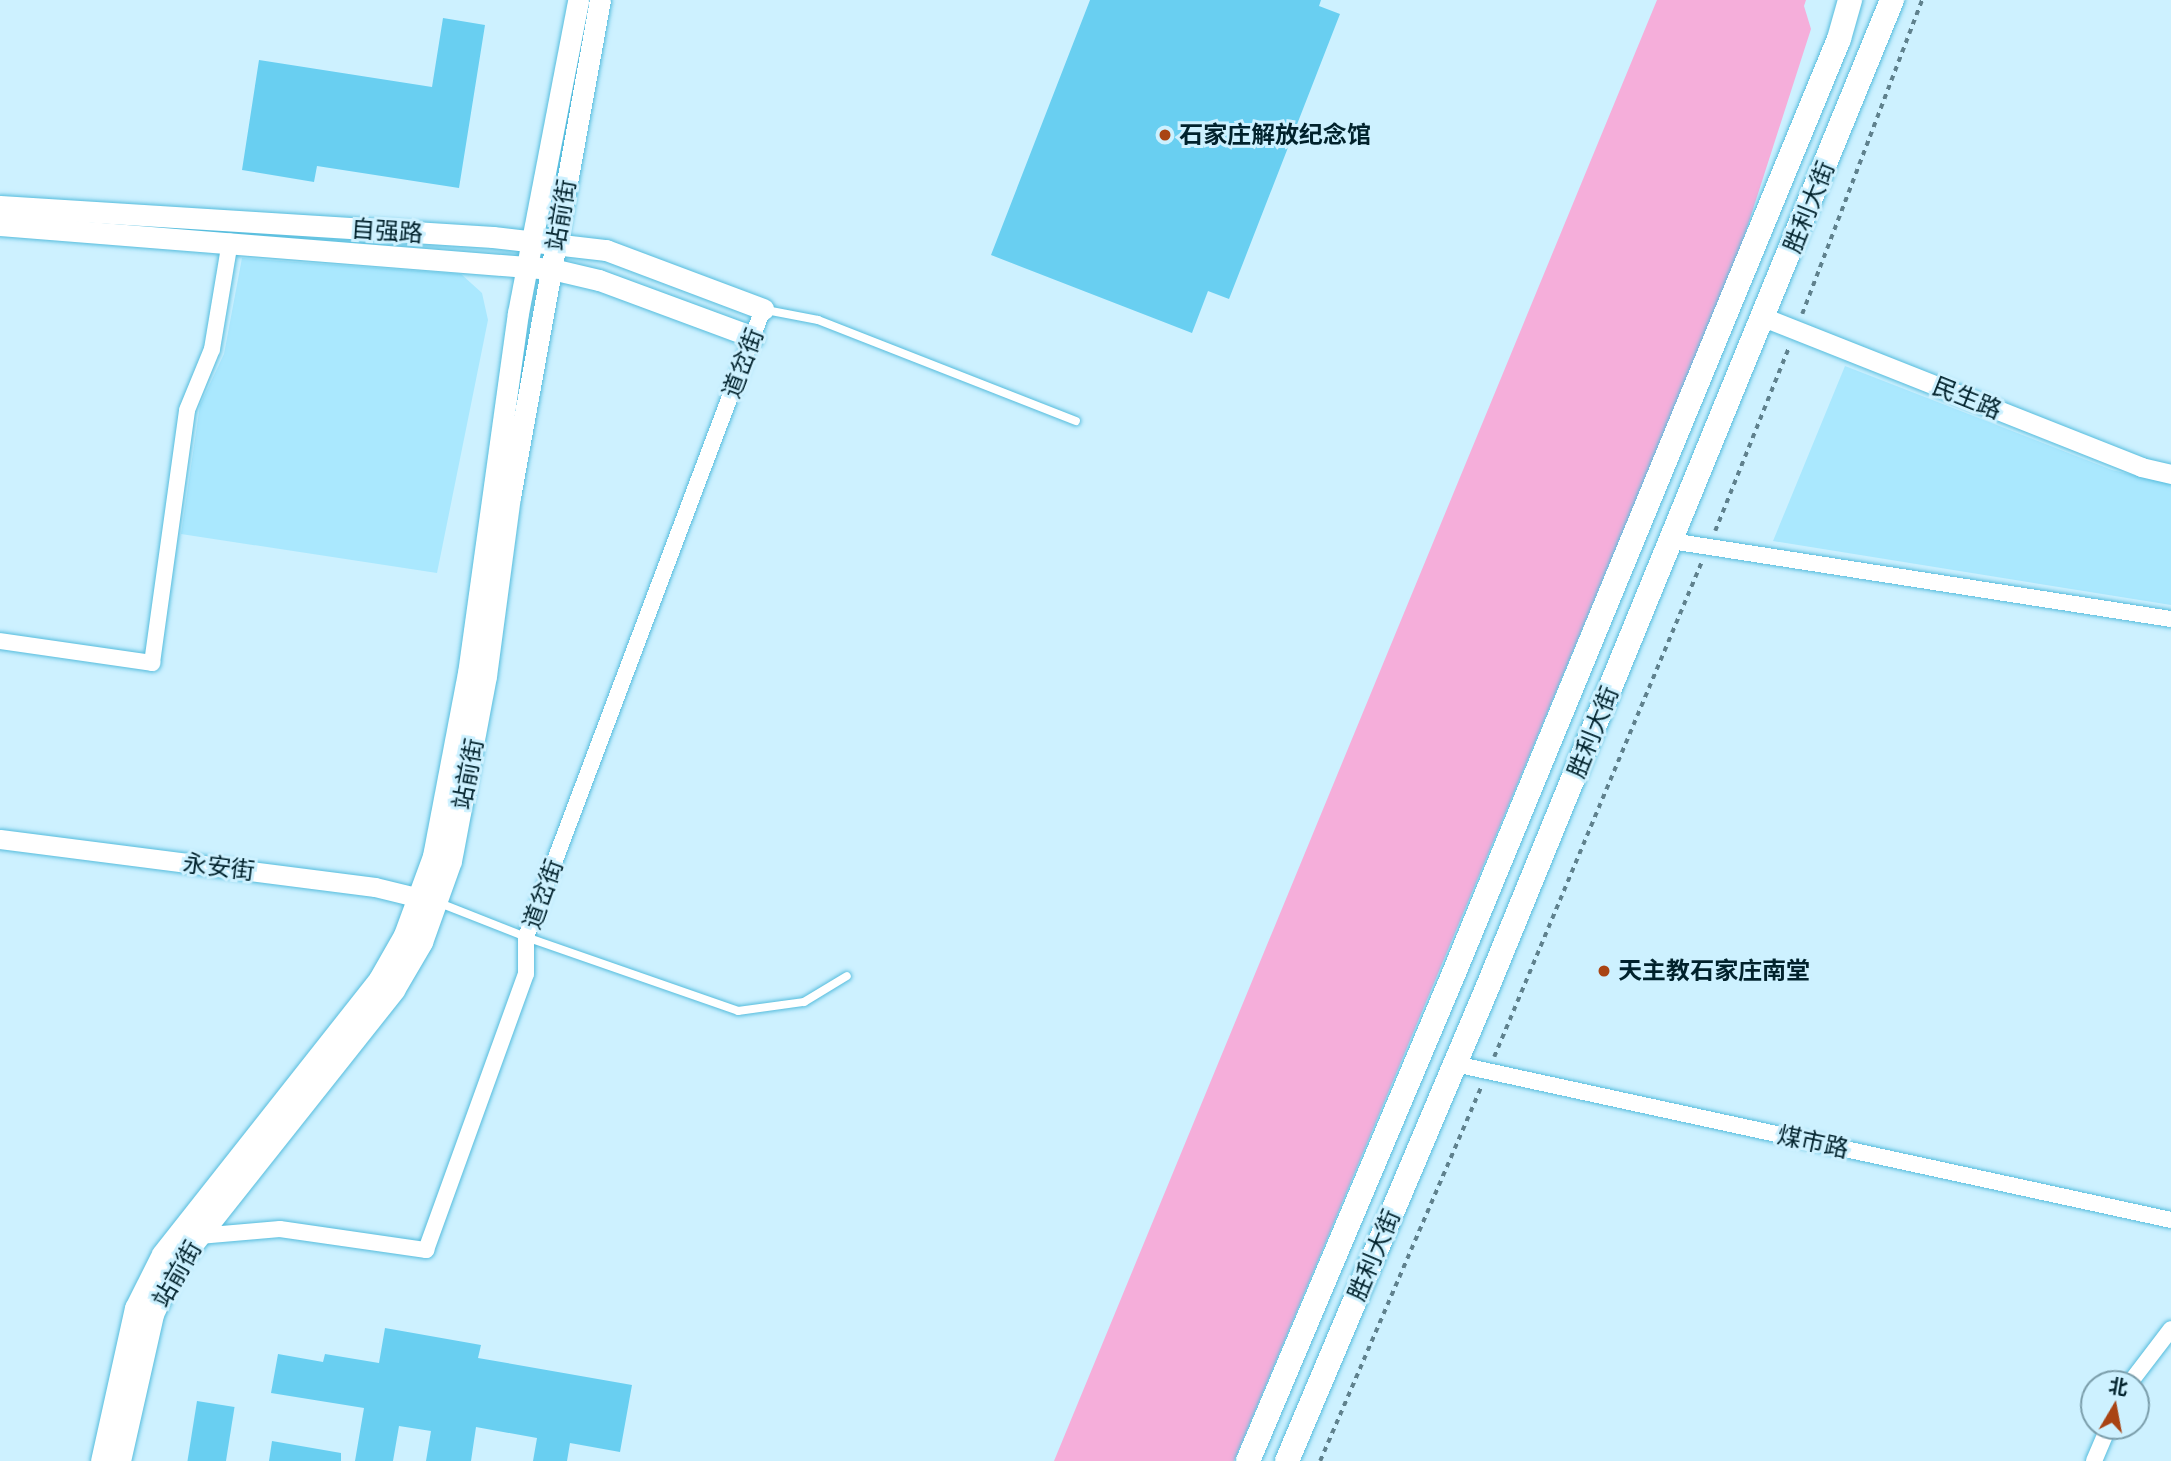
<!DOCTYPE html>
<html>
<head>
<meta charset="utf-8">
<style>
  body { margin:0 }
  #map { position:relative; width:2171px; height:1461px; overflow:hidden; background:#cdf1ff; font-family:"Asap Condensed","Noto Sans SC",sans-serif }
  div>[style] { position:absolute }
  [style*='--x'] { left:calc(var(--x)*1px); top:calc(var(--y)*1px); width:calc(var(--w)*1px); rotate:calc(var(--a)*1deg) }
  .built>* { inset:0; background:#aae8fe }
  .green>* { inset:0; background:#f5aeda }
  .building>* { inset:0; background:#69cff1; transform-origin:0 0 }
  .path>* { height:3.5px; margin-top:-1.75px; transform-origin:0; background:repeating-linear-gradient(90deg,#5f818d 0 5px,transparent 0 10px) }
  .roads { filter:drop-shadow(0 0 2px #55bcdd) drop-shadow(0 0 2px #55bcdd) }
  .service>* { height:8px; margin:-4px; padding:0 4px; transform-origin:4px; border-radius:4px; background:#fff }
  .minor>* { height:16px; margin:-8px; padding:0 8px; transform-origin:8px; border-radius:8px; background:#fff }
  .tertiary>* { height:19px; margin:-9.5px; padding:0 9.5px; transform-origin:9.5px; border-radius:9.5px; background:#fff }
  .secondary>* { height:21px; margin:-10.5px; padding:0 10.5px; transform-origin:10.5px; border-radius:10.5px; background:#fff }
  .primary>* { height:24px; margin:-12px; padding:0 12px; transform-origin:12px; border-radius:12px; background:#fff }
  .dots>* { width:19px; height:19px; translate:-50% -50%; box-sizing:border-box; border:4px solid #cdf1ff; border-radius:50% }
  span { translate:-50% -50%; white-space:nowrap; text-align:center; line-height:1.15; -webkit-text-stroke:6px #cdf1ff; paint-order:stroke }
  .poi-label { font-size:24px; color:#01222c; font-weight:700 }
  .left { translate:0 -50%; text-align:left }
  .street-label { font-size:24px; color:#01222c }
  .north { position:absolute; left:2080px; top:1370px; width:70px; height:70px; box-sizing:border-box; background:#cdf1ff; border:2px solid #7b9eab; border-radius:50%; rotate:10deg; font-size:19px; font-weight:700; line-height:28px; text-align:center; color:#01222c }
  .north::after { content:''; display:block; margin:auto; width:24px; height:32px; background:#a94414; clip-path:polygon(50% 0,100% 100%,50% 72%,0 100%) }
</style>
</head>
<body>
<div id="map">
  <div class="built">
    <i style="clip-path:polygon(242px 258px,461px 274px,482px 293px,488px 320px,437px 573px,181px 534px,200px 405px,224px 354px)"></i>
    <i style="clip-path:polygon(1845px 366px,2112px 470px,2171px 484px,2171px 605px,1773px 541px)"></i>
  </div>
  <div class="green">
    <i style="clip-path:polygon(1657px 0,1806px 0,1804px 6px,1811px 29px,1737px 259px,1234px 1461px,1054px 1461px)"></i>
  </div>
  <div class="building">
    <i style="clip-path:polygon(1090px 0,1321px 0,1319px 6px,1340px 14px,1229px 299px,1208px 291px,1192px 333px,991px 255px)"></i>
    <i style="clip-path:polygon(443px 18px,485px 25px,459px 188px,317px 166px,314px 182px,242px 170px,259px 60px,432px 87px)"></i>
    <i style="clip-path:polygon(385px 1328px,481px 1345px,478px 1358px,632px 1385px,620px 1452px,570px 1443px,567px 1461px,533px 1461px,537px 1438px,476px 1427px,471px 1461px,426px 1461px,431px 1431px,399px 1426px,393px 1461px,355px 1461px,364px 1408px,271px 1393px,278px 1354px,323px 1362px,325px 1354px,379px 1363px)"></i>
    <i style="left:197px;top:1401px;width:38px;height:61px;rotate:9deg"></i>
    <i style="clip-path:polygon(272px 1441px,341px 1453px,341px 1461px,269px 1461px)"></i>
  </div>
  <div class="path">
    <i style="--x:1802;--y:314;--w:336;--a:-69.1"></i>
    <i style="--x:1715;--y:531;--w:198;--a:-68.1"></i>
    <i style="--x:1494;--y:1057;--w:538;--a:-67.25"></i>
    <i style="--x:1320;--y:1461;--w:407;--a:-66.7"></i>
  </div>
  <div class="roads">
    <div class="service">
      <i style="--x:766;--y:310;--w:53;--a:10.9"></i>
      <i style="--x:818;--y:320;--w:277;--a:21.4"></i>
      <i style="--x:437;--y:902;--w:96;--a:21.5"></i>
      <i style="--x:526;--y:937;--w:225;--a:19.2"></i>
      <i style="--x:738;--y:1011;--w:67;--a:-7.8"></i>
      <i style="--x:804;--y:1002;--w:50;--a:-31.2"></i>
    </div>
    <div class="minor">
      <i style="--x:1671;--y:541;--w:506;--a:8.87"></i>
      <i style="--x:0;--y:641;--w:154;--a:8.2"></i>
      <i style="--x:152;--y:663;--w:255;--a:-82.1"></i>
      <i style="--x:187;--y:410;--w:66;--a:-67.7"></i>
      <i style="--x:212;--y:349;--w:109;--a:-80.5"></i>
      <i style="--x:1455;--y:1064;--w:733;--a:12.29"></i>
      <i style="--x:194;--y:1233;--w:6;--a:31"></i>
      <i style="--x:199;--y:1236;--w:81;--a:-4.9"></i>
      <i style="--x:280;--y:1229;--w:148;--a:8.2"></i>
      <i style="--x:426;--y:1250;--w:294;--a:-70.1"></i>
      <i style="--x:526;--y:974;--w:37;--a:-90"></i>
      <i style="--x:526;--y:937;--w:671;--a:-69.32"></i>
      <i style="--x:2129;--y:1384;--w:69;--a:-52.6"></i>
      <i style="--x:2094;--y:1461;--w:38;--a:-67"></i>
    </div>
    <div class="tertiary">
      <i style="--x:1763;--y:317;--w:407;--a:21.6"></i>
      <i style="--x:2141;--y:467;--w:31;--a:13"></i>
      <i style="--x:0;--y:839;--w:378;--a:7.3"></i>
      <i style="--x:375;--y:887;--w:59;--a:13.8"></i>
    </div>
    <div class="secondary">
      <i style="--x:0;--y:206;--w:494;--a:3.6"></i>
      <i style="--x:493;--y:237;--w:114;--a:6.6"></i>
      <i style="--x:606;--y:250;--w:168;--a:20.6"></i>
      <i style="--x:0;--y:225;--w:554;--a:4.56"></i>
      <i style="--x:552;--y:269;--w:48;--a:13.2"></i>
      <i style="--x:599;--y:280;--w:164;--a:20.3"></i>
      <i style="--x:101;--y:1461;--w:157;--a:-77.5"></i>
      <i style="--x:135;--y:1308;--w:60;--a:-63.4"></i>
      <i style="--x:162;--y:1254;--w:350;--a:-51.7"></i>
      <i style="--x:379;--y:979;--w:51;--a:-60.4"></i>
      <i style="--x:404;--y:935;--w:84;--a:-69.8"></i>
      <i style="--x:433;--y:856;--w:186;--a:-79.2"></i>
      <i style="--x:468;--y:673;--w:363;--a:-82.1"></i>
      <i style="--x:518;--y:313;--w:319;--a:-79.1"></i>
      <i style="--x:120;--y:1461;--w:151;--a:-77.3"></i>
      <i style="--x:153;--y:1314;--w:55;--a:-64.4"></i>
      <i style="--x:177;--y:1264;--w:350;--a:-51.6"></i>
      <i style="--x:394;--y:990;--w:56;--a:-59.7"></i>
      <i style="--x:422;--y:942;--w:86;--a:-70.3"></i>
      <i style="--x:451;--y:861;--w:188;--a:-79.3"></i>
      <i style="--x:486;--y:676;--w:181;--a:-82.4"></i>
      <i style="--x:510;--y:497;--w:505;--a:-79.74"></i>
    </div>
    <div class="primary">
      <i style="--x:1248;--y:1461;--w:530;--a:-67.11"></i>
      <i style="--x:1454;--y:973;--w:1010;--a:-67.6"></i>
      <i style="--x:1839;--y:39;--w:41;--a:-74.2"></i>
      <i style="--x:1287;--y:1461;--w:516;--a:-67.06"></i>
      <i style="--x:1488;--y:986;--w:1066;--a:-67.72"></i>
    </div>
  </div>
  <div class="dots">
    <i style="left:1165px;top:135px;background:#a94414"></i>
    <i style="left:1604px;top:971px;background:#a94414"></i>
  </div>
  <div class="poi-label">
    <span class="left" style="left:1179px;top:135px">石家庄解放纪念馆</span>
    <span class="left" style="left:1618px;top:971px">天主教石家庄南堂</span>
  </div>
  <div class="street-label">
    <span style="left:1809px;top:207px;rotate:-68deg">胜利大街</span>
    <span style="left:561px;top:215px;rotate:-80deg">站前街</span>
    <span style="left:387px;top:231px;rotate:4deg">自强路</span>
    <span style="left:743px;top:363px;rotate:-69deg">道岔街</span>
    <span style="left:1967px;top:398px;rotate:22deg">民生路</span>
    <span style="left:1593px;top:732px;rotate:-68deg">胜利大街</span>
    <span style="left:468px;top:774px;rotate:-79deg">站前街</span>
    <span style="left:219px;top:867px;rotate:7deg">永安街</span>
    <span style="left:543px;top:894px;rotate:-70deg">道岔街</span>
    <span style="left:1813px;top:1142px;rotate:12deg">煤市路</span>
    <span style="left:1374px;top:1255px;rotate:-67deg">胜利大街</span>
    <span style="left:177px;top:1274px;rotate:-60deg">站前街</span>
  </div>
  <div class="north">北</div>
</div>
</body>
</html>
